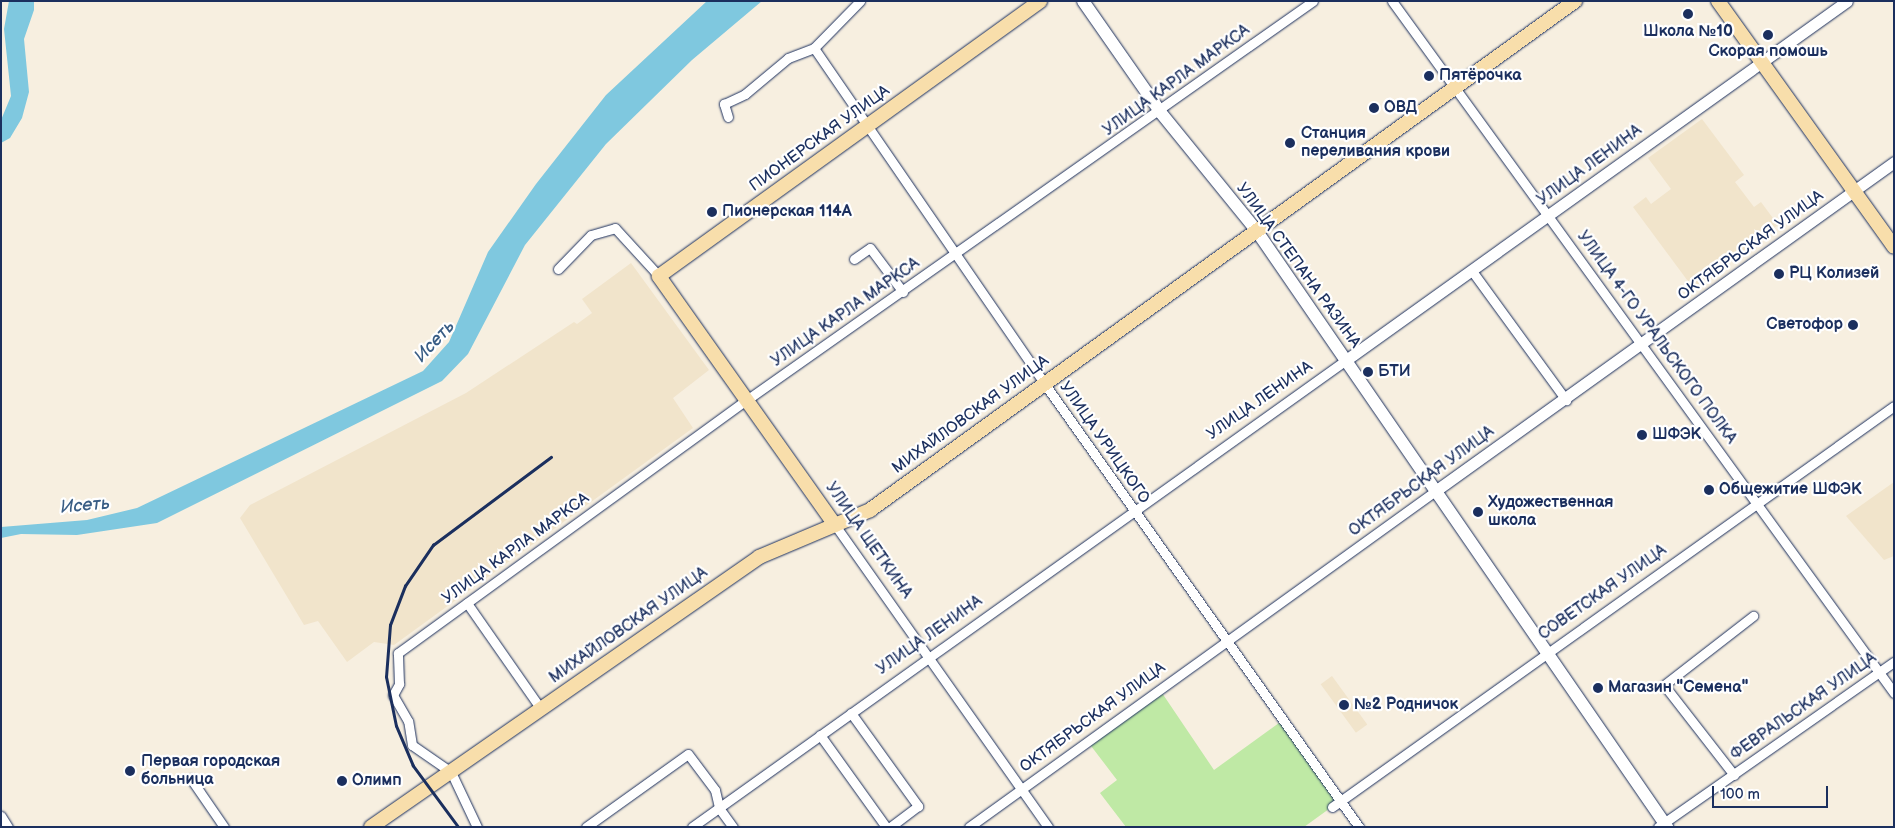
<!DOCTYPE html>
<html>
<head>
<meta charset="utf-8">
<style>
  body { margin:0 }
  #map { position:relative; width:1895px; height:828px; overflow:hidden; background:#f7efe0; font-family:"Balsamiq Sans",sans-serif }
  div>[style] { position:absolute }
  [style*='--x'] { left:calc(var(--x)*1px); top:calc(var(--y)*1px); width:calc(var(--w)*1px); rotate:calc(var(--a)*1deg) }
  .built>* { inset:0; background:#f1e4cb; transform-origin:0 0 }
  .green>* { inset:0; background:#bfe9a5 }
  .water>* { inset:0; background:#7fc8df }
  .roads { filter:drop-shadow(0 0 1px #1b2f5e) drop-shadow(0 0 1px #1b2f5e) }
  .minor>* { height:9px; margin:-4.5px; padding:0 4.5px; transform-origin:4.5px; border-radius:4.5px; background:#fff }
  .tertiary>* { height:11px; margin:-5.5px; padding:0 5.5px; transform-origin:5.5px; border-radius:5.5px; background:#fff }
  .secondary>* { height:12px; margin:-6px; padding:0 6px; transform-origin:6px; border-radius:6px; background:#fff }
  .primary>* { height:14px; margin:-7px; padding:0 7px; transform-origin:7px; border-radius:7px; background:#f8deab }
  .rail>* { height:2.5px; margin:-1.25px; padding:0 1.25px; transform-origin:1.25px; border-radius:1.25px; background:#1b2f5e }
  .dots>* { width:14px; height:14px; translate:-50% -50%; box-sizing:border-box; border:2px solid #fff; border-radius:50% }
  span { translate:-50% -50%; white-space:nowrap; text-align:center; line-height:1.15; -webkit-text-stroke:4.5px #fff; paint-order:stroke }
  .poi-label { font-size:16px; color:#1b2f5e; font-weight:700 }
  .left { translate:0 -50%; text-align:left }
  .right { translate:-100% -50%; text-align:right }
  .street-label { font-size:16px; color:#1b2f5e }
  .water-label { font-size:18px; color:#395d85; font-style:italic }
  .frame { position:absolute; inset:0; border:2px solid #1b2f5e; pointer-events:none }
  .scale { position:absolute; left:1712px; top:786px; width:116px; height:22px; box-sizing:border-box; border:2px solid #1b2f5e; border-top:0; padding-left:6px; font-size:15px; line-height:18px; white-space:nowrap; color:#1b2f5e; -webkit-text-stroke:4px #fff; paint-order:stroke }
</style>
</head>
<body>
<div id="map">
  <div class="built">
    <i style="clip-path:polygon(1702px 119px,1744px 175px,1735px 182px,1754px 207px,1761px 202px,1778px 225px,1693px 288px,1633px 207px,1646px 197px,1651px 204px,1671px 189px,1648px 158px)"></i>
    <i style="clip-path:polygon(631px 263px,709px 370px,673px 398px,693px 428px,394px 645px,374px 642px,347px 662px,318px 621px,304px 625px,240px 518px,250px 505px,466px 393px,574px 322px,577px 324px,592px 313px,582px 299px)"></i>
    <i style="clip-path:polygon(1894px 482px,1894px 556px,1884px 560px,1846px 516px)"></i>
    <i style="left:1332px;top:676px;width:60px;height:14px;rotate:54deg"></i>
  </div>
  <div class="green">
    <i style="clip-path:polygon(1160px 690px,1214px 770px,1283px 720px,1340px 801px,1304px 827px,1126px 827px,1100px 793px,1117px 780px,1088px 742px)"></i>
  </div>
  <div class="water">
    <i style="clip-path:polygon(9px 1px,34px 1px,34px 10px,24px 39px,29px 92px,22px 118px,10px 138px,1px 143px,1px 120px,11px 96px,4px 29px)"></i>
    <i style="clip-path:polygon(707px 1px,762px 1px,692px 60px,606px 144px,525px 245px,468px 354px,442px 381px,157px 523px,77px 535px,21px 534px,1px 538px,1px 527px,87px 520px,137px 508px,423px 371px,449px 342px,488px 252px,536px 184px,606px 95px)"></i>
  </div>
  <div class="roads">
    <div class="minor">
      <i style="--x:1392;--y:1;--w:855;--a:54.04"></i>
      <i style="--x:814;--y:48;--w:406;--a:55.5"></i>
      <i style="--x:1044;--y:383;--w:544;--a:54.65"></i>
      <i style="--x:728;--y:117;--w:14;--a:-107"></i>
      <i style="--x:724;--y:104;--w:23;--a:-25"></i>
      <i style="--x:745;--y:94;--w:56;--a:-39.9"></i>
      <i style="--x:788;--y:58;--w:28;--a:-21"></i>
      <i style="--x:814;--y:48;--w:66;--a:-45.6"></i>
      <i style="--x:854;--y:259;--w:19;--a:-35"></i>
      <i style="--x:870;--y:248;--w:55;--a:53.1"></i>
      <i style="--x:558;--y:269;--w:47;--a:-45.9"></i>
      <i style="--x:591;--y:235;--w:25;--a:-16"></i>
      <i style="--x:615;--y:228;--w:65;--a:47.5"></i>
      <i style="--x:1472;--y:271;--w:160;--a:53.9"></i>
      <i style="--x:835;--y:525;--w:370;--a:54.8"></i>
      <i style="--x:467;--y:603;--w:129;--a:55.1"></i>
      <i style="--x:851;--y:713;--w:115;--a:54.2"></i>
      <i style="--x:918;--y:806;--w:35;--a:143"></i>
      <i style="--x:820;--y:735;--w:113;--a:54.3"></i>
      <i style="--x:1734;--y:775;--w:114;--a:-127.9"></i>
      <i style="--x:1664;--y:685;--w:113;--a:-37.8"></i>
      <i style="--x:191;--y:779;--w:58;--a:55.5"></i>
      <i style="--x:1332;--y:807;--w:690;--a:-35.51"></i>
      <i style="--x:1;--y:816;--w:13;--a:58"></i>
      <i style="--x:477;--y:827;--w:61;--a:-115.3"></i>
      <i style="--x:451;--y:772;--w:47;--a:-145.3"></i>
      <i style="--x:412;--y:745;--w:24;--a:-99"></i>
      <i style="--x:408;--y:721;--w:30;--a:-120"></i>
      <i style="--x:393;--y:695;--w:13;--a:-61"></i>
      <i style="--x:399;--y:684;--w:31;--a:-92"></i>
      <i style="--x:398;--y:653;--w:432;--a:-36"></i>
      <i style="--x:748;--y:399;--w:691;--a:-35.16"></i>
      <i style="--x:586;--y:827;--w:125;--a:-35.6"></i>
      <i style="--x:688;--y:754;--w:45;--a:53.1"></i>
      <i style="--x:715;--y:790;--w:18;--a:77"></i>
      <i style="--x:719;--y:808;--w:24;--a:54"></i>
      <i style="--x:692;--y:827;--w:804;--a:-35.53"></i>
      <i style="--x:969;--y:827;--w:578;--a:-35.78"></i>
      <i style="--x:1658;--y:827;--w:288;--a:-35"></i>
    </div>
    <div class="tertiary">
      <i style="--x:1346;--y:360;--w:616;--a:-35.62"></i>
      <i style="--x:1438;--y:489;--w:561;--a:-35.64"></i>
    </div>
    <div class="secondary">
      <i style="--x:1083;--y:1;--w:136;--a:55.1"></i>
      <i style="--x:1161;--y:113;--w:151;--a:50.9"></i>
      <i style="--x:1256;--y:230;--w:725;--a:55.45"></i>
    </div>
    <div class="primary">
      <i style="--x:1718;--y:1;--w:302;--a:54.4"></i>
      <i style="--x:835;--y:525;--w:305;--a:-125.3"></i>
      <i style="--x:659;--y:276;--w:470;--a:-35.8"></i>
      <i style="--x:371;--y:827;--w:473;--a:-34.8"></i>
      <i style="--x:759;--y:557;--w:121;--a:-22.9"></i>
      <i style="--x:870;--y:510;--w:870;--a:-35.83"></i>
    </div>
  </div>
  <div class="rail">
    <i style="--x:458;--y:827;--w:76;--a:-126.4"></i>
    <i style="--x:413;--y:766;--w:43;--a:-113"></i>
    <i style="--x:396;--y:726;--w:50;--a:-101.5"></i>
    <i style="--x:386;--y:677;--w:52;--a:-85.6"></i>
    <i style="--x:390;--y:625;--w:42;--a:-69"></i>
    <i style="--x:405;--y:586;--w:50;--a:-55.7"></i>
    <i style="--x:433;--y:545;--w:147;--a:-36.7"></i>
  </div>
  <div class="dots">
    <i style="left:1688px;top:14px;background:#1b2f5e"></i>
    <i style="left:1768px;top:35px;background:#1b2f5e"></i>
    <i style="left:1429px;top:76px;background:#1b2f5e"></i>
    <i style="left:1374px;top:108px;background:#1b2f5e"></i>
    <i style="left:1290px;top:143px;background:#1b2f5e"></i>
    <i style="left:712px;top:212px;background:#1b2f5e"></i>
    <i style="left:1779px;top:274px;background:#1b2f5e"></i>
    <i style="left:1853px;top:325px;background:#1b2f5e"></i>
    <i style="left:1368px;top:372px;background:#1b2f5e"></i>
    <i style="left:1642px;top:435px;background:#1b2f5e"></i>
    <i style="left:1709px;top:490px;background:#1b2f5e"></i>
    <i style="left:1478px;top:512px;background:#1b2f5e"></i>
    <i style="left:1598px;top:688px;background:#1b2f5e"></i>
    <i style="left:1344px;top:705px;background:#1b2f5e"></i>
    <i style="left:130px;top:771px;background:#1b2f5e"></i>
    <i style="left:342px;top:781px;background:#1b2f5e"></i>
  </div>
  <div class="poi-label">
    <span style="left:1688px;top:32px">Школа №10</span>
    <span style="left:1768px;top:52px">Скорая помошь</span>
    <span class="left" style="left:1439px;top:76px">Пятёрочка</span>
    <span class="left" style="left:1384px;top:108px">ОВД</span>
    <span class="left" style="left:1301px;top:143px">Станция<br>переливания крови</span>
    <span class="left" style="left:722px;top:212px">Пионерская 114А</span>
    <span class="left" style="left:1789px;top:274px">РЦ Колизей</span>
    <span class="right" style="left:1843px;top:325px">Светофор</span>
    <span class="left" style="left:1378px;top:372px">БТИ</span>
    <span class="left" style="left:1652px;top:435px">ШФЭК</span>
    <span class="left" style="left:1719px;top:490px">Общежитие ШФЭК</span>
    <span class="left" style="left:1488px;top:512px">Художественная<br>школа</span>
    <span class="left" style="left:1608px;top:688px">Магазин "Семена"</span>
    <span class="left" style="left:1354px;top:705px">№2 Родничок</span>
    <span class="left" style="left:141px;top:771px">Первая городская<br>больница</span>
    <span class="left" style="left:352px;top:781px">Олимп</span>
  </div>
  <div class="street-label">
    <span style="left:1177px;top:81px;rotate:-36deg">УЛИЦА КАРЛА МАРКСА</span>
    <span style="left:820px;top:139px;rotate:-36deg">ПИОНЕРСКАЯ УЛИЦА</span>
    <span style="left:1590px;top:166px;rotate:-36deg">УЛИЦА ЛЕНИНА</span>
    <span style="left:1751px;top:246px;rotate:-36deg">ОКТЯБРЬСКАЯ УЛИЦА</span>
    <span style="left:1298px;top:266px;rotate:54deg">УЛИЦА СТЕПАНА РАЗИНА</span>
    <span style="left:846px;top:313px;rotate:-35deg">УЛИЦА КАРЛА МАРКСА</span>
    <span style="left:1656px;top:338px;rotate:54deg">УЛИЦА 4-ГО УРАЛЬСКОГО ПОЛКА</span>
    <span style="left:1260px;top:401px;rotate:-35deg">УЛИЦА ЛЕНИНА</span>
    <span style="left:971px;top:415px;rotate:-36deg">МИХАЙЛОВСКАЯ УЛИЦА</span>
    <span style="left:1104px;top:443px;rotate:55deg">УЛИЦА УРИЦКОГО</span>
    <span style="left:1422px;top:482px;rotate:-36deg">ОКТЯБРЬСКАЯ УЛИЦА</span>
    <span style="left:868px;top:541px;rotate:55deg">УЛИЦА ЩЕТКИНА</span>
    <span style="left:516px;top:549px;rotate:-36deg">УЛИЦА КАРЛА МАРКСА</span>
    <span style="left:1603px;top:593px;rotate:-35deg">СОВЕТСКАЯ УЛИЦА</span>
    <span style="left:629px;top:626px;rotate:-35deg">МИХАЙЛОВСКАЯ УЛИЦА</span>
    <span style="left:930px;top:636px;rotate:-35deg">УЛИЦА ЛЕНИНА</span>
    <span style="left:1804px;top:707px;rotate:-35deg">ФЕВРАЛЬСКАЯ УЛИЦА</span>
    <span style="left:1093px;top:718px;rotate:-36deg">ОКТЯБРЬСКАЯ УЛИЦА</span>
  </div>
  <div class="water-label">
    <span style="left:435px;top:342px;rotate:-47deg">Исеть</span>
    <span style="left:85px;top:506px;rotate:-5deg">Исеть</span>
  </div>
  <div class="frame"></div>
  <div class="scale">100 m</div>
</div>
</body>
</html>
